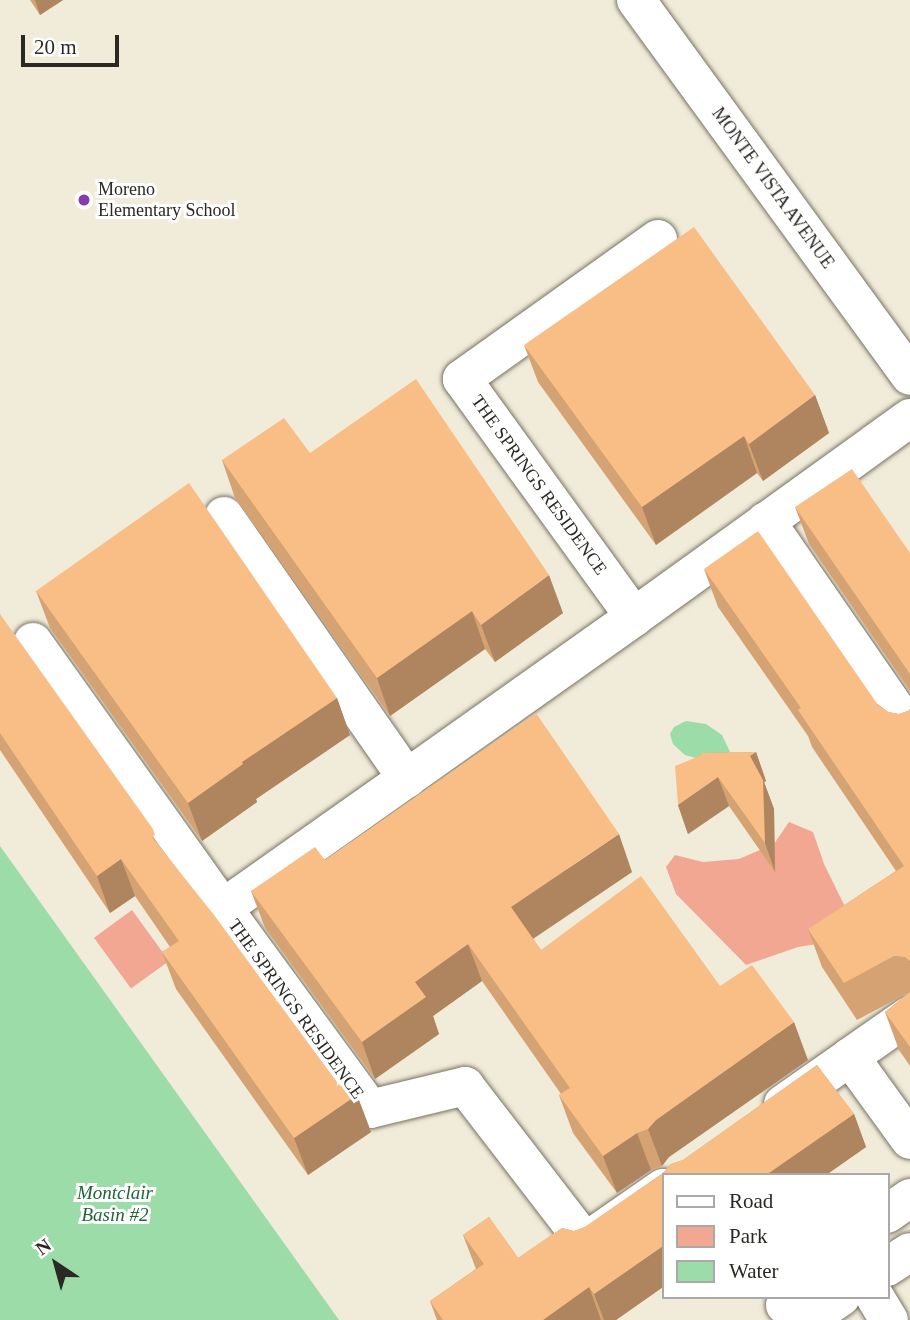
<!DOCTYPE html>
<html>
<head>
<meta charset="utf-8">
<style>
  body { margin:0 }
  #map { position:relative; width:910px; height:1320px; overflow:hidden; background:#f1ebd9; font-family:"Times New Roman",serif }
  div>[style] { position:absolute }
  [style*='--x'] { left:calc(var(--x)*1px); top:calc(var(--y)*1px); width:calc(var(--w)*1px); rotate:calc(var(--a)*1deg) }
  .green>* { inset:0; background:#f1a791; transform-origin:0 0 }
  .water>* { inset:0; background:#9bdca9 }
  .roads { filter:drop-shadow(0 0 2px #787363) drop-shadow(0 0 2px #787363) }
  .minor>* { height:38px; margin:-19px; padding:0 19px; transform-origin:19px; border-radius:19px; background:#fff }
  .major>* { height:38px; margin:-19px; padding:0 19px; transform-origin:19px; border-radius:19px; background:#fff }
  .wall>* { inset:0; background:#d5a373 }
  .shaded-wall>* { inset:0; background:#ae855e }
  .building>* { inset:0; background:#f8be86 }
  .dots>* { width:19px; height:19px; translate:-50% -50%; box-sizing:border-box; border:4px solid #fff; border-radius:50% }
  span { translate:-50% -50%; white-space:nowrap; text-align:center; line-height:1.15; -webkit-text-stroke:6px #fff; paint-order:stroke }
  .street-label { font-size:18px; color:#2b2923 }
  .poi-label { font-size:18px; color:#2b2923 }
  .left { translate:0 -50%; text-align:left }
  .water-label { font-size:19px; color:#1f6435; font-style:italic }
  .legend { position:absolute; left:662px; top:1173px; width:228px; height:126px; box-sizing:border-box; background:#fff; border:2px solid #aaa9a7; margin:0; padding:9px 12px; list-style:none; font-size:21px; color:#2b2923 }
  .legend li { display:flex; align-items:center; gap:14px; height:35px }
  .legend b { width:35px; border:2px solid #aaa9a7 }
  .north { position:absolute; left:21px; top:1229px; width:70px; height:70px; -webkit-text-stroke:5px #fff; paint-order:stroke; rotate:324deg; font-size:19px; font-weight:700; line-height:28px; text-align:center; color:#2b2923 }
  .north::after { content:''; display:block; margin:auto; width:24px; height:32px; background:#2b2923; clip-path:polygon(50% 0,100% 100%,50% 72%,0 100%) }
  .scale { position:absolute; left:21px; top:35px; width:98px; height:32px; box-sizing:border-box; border:4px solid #2b2923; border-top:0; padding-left:9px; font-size:21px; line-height:24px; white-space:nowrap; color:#2b2923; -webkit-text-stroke:5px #fff; paint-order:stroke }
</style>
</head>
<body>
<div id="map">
  <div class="green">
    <i style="clip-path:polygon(789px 822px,813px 832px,824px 864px,855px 927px,836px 941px,798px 947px,746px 965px,676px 894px,666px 867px,675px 855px,703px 862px,739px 859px,774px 844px)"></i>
    <i style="left:132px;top:910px;width:63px;height:47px;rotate:54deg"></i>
  </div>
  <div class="water">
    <i style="clip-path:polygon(686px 721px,706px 724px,722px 735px,730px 752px,718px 764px,685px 755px,673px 744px,670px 734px,674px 727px)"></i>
    <i style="clip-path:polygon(0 846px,339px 1320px,0 1320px)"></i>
  </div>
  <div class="roads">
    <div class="minor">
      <i style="--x:658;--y:239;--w:241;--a:144.5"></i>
      <i style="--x:462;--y:379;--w:294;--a:54.1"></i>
      <i style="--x:634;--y:617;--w:340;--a:-35.8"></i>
      <i style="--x:224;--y:516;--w:320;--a:55.1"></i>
      <i style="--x:407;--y:778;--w:278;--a:-35.3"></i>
      <i style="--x:766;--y:521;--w:254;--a:55.4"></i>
      <i style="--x:33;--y:642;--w:327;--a:54.5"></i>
      <i style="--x:223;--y:908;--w:225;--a:-35.2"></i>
      <i style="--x:223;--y:908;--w:249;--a:53.8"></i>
      <i style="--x:370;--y:1109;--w:98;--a:-13.6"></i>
      <i style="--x:465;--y:1086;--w:197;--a:52.4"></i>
      <i style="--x:585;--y:1242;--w:95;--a:-34.7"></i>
      <i style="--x:910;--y:1015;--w:73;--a:145"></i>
      <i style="--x:850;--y:1057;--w:102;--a:54.1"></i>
      <i style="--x:783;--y:1104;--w:82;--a:-35"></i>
      <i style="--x:887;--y:1214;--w:28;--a:-35"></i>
      <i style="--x:887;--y:1267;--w:27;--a:-33"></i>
      <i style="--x:875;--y:1297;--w:27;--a:59"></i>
      <i style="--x:785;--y:1305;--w:41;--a:2.8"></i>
      <i style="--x:826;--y:1307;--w:18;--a:-34"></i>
    </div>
    <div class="major">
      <i style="--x:636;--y:0;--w:465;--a:53.9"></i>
    </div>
  </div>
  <div class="wall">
    <i style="clip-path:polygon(30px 0,63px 0,40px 15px)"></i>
    <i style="clip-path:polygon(524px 345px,815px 395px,829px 433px,763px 481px,757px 473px,656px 545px,538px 382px)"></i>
    <i style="clip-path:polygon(310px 453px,563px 613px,495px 662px,485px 649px,390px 716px,235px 498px,222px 460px)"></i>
    <i style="clip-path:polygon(795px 507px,910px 553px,910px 691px,809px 544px)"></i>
    <i style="clip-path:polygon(704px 569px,888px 712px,899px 714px,908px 711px,910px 709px,910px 1066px,899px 1050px,885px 1012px,908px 993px,857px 1020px,822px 967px,808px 929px,896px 871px,812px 747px,808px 736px,718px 607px)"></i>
    <i style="clip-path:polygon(36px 591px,337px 698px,350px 735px,256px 799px,257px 802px,202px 841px,50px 628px)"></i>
    <i style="clip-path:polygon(0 615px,159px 845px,339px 1085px,357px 1095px,371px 1132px,308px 1175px,176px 989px,162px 952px,170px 947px,135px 896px,110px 913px,0 750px)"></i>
    <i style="clip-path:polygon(756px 752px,766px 781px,764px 782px,774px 809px,775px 872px,729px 806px,688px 834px,678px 805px,702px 755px,701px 753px)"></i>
    <i style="clip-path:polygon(325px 860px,632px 872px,533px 939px,541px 950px,720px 986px,808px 1060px,669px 1157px,662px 1166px,651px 1170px,617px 1193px,573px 1133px,559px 1095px,561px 1094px,482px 981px,433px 1016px,439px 1034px,375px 1079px,265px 928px,251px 891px)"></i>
    <i style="clip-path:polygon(817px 1065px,854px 1114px,866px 1147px,826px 1175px,663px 1175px,663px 1287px,616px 1320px,437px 1320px,430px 1301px,476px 1269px,463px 1235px,489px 1217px,518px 1258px,562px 1228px,574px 1231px,585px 1227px,663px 1173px,671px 1164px,683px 1160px)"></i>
  </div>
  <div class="shaded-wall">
    <i style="clip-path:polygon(35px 0,63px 0,40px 15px)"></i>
    <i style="clip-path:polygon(815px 395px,829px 433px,763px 481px,749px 444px)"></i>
    <i style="clip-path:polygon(744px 436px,757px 473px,656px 545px,642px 507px)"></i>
    <i style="clip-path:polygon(549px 575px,563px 613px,495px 662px,481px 625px)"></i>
    <i style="clip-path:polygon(472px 611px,485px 649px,390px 716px,377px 678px)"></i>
    <i style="clip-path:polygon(337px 698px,350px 735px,256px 799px,257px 802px,202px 841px,188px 803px,242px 762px)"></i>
    <i style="clip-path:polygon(756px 752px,766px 781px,764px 782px,774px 809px,775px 872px,765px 843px,750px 756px)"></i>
    <i style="clip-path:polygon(718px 777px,729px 806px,688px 834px,678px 805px)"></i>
    <i style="clip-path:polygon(619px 834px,632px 872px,525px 944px,511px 907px)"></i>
    <i style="clip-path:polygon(121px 859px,135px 896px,110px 913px,97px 876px)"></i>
    <i style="clip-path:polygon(468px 944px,482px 981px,433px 1016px,439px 1034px,375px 1079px,362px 1042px,415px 982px)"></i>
    <i style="clip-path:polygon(794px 1022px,808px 1060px,669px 1157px,662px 1166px,648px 1129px,656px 1120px)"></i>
    <i style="clip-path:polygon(357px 1095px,371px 1132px,308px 1175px,294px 1138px)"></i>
    <i style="clip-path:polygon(854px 1114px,866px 1147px,826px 1175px,766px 1175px)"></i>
    <i style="clip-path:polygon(637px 1133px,651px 1170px,617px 1193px,603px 1156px)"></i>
    <i style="clip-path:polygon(663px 1246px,663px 1287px,616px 1320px,604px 1320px,594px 1294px)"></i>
    <i style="clip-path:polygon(589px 1287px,601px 1320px,543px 1320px)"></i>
  </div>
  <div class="building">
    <i style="clip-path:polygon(694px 227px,815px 395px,749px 444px,744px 436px,642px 507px,524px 345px)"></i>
    <i style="clip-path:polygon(416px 379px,549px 575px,481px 625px,472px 611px,377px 678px,222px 460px,284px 418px,310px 453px)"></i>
    <i style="clip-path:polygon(852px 469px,910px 553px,910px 674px,795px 507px)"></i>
    <i style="clip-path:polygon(189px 483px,337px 698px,242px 762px,243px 764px,188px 803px,36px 591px)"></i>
    <i style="clip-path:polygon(758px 531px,878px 705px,888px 712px,899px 714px,908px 711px,910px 709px,910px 961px,905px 957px,894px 956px,844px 983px,808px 929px,904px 866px,798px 710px,801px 708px,704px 569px)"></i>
    <i style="clip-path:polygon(0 614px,153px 829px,155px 835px,152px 837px,214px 915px,339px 1085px,357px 1095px,294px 1138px,162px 952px,179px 941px,121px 859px,97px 876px,0 733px)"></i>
    <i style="clip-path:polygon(536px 713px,619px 834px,511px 907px,541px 950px,641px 876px,720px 986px,752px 965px,794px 1022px,656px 1120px,648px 1129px,637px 1133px,603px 1156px,559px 1095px,570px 1088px,468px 944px,415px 982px,426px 997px,362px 1042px,251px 891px,315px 847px,325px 860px)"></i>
    <i style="clip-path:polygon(756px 752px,750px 756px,763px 780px,765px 843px,718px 777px,678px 805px,675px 766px,702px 755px,701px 753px)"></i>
    <i style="clip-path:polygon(910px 992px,910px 1047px,885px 1012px)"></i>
    <i style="clip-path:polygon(817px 1065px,854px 1114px,766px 1175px,663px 1175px,663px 1246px,594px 1294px,589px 1287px,543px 1320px,443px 1320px,430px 1301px,484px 1264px,463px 1235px,489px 1217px,518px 1258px,562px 1228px,574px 1231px,585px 1227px,663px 1173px,671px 1164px,683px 1160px)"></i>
  </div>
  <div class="dots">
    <i style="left:84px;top:200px;background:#873cae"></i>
  </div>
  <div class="street-label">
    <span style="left:773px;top:188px;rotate:54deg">MONTE VISTA AVENUE</span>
    <span style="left:539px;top:485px;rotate:54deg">THE SPRINGS RESIDENCE</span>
    <span style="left:296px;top:1009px;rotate:54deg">THE SPRINGS RESIDENCE</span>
  </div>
  <div class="poi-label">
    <span class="left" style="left:98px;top:200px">Moreno<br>Elementary School</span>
  </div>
  <div class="water-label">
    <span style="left:115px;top:1204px">Montclair<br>Basin #2</span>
  </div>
  <ul class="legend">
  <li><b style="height:9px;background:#fff"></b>Road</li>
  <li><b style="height:19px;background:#f1a791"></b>Park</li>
  <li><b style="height:19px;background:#9bdca9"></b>Water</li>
  </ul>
  <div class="north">N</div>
  <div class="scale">20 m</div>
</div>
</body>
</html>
